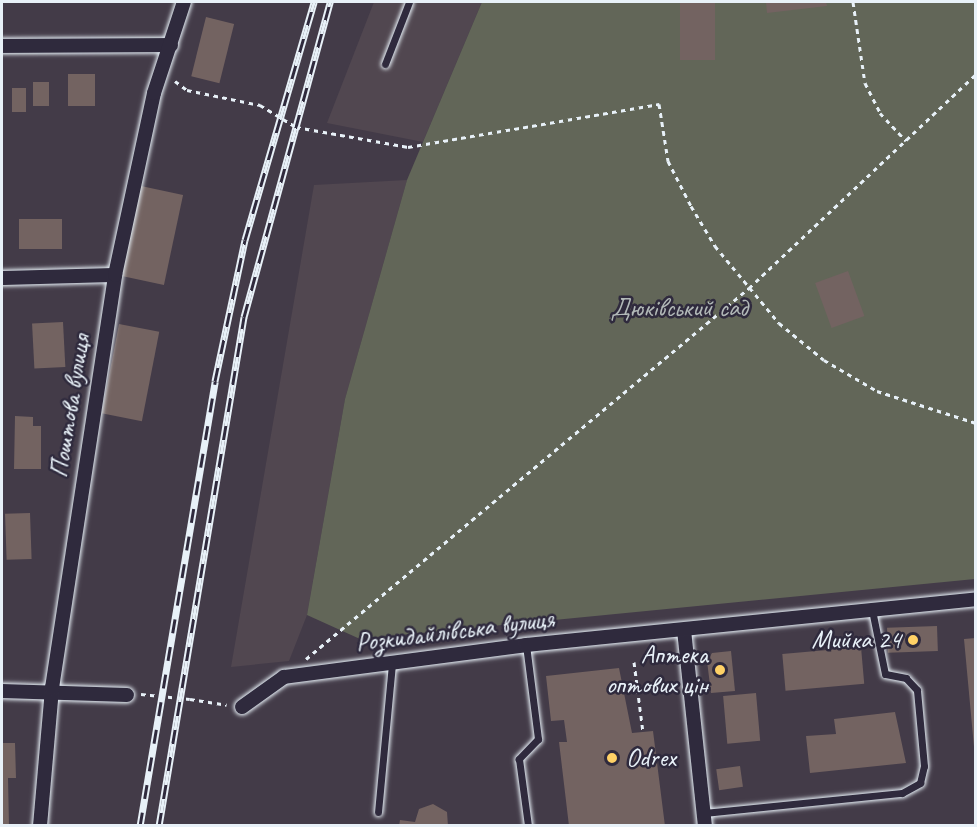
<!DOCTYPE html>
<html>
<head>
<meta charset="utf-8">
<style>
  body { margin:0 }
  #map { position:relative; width:977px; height:827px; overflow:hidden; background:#433b48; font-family:Caveat,sans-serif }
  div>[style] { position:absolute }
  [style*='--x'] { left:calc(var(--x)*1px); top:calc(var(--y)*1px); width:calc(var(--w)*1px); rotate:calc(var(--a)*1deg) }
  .built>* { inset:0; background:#514750 }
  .green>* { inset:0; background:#626658 }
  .building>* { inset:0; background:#736361; transform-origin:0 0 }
  .path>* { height:3px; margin-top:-1.5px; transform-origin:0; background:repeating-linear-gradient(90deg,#e8f1f8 0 4.5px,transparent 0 9px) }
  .roads { filter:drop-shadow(0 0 2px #e8f1f8) drop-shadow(0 0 2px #e8f1f8) }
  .lane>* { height:7px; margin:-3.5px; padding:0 3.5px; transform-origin:3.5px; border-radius:3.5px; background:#2f2a3d }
  .street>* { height:14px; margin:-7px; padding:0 7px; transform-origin:7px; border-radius:7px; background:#2f2a3d }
  .rail>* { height:7px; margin-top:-3.5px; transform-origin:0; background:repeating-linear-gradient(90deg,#2f2a3d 0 14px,#e8f1f8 0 28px); box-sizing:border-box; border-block:2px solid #e8f1f8 }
  .path-bridge>* { height:3px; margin-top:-1.5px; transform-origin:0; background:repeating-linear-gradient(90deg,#e8f1f8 0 4.5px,transparent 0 9px) }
  .dots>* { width:16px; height:16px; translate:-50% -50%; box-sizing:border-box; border:3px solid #2f2a3d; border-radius:50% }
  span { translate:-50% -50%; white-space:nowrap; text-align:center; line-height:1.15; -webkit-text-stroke:5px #2f2a3d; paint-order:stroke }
  .park-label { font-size:26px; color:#b2b9b8 }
  .street-label { font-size:26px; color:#e8f1f8 }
  .poi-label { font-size:26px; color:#e8f1f8 }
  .right { translate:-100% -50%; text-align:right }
  .left { translate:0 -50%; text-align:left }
  .frame { position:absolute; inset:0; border:3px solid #e8f1f8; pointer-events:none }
</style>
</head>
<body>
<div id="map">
  <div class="built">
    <i style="clip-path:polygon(374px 2px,482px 2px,423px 142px,327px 123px)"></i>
    <i style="clip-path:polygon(407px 180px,345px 399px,307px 615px,289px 661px,231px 667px,314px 185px)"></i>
  </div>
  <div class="green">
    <i style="clip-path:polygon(482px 2px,975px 2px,975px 579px,360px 639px,307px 615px,345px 399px,407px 180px)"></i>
  </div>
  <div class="building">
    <i style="left:680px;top:2px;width:35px;height:58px"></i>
    <i style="clip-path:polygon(766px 2px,826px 2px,827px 6px,767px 13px)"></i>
    <i style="left:206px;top:17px;width:29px;height:61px;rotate:14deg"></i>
    <i style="left:68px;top:74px;width:27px;height:32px"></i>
    <i style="left:33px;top:82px;width:16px;height:24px"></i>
    <i style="left:12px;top:88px;width:14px;height:24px"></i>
    <i style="left:141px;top:186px;width:43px;height:92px;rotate:12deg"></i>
    <i style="left:19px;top:219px;width:43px;height:30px"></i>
    <i style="left:848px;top:271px;width:48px;height:35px;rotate:70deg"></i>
    <i style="left:63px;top:322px;width:45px;height:31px;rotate:87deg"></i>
    <i style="left:119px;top:324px;width:41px;height:91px;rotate:11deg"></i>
    <i style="clip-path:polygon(15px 416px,33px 417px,33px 426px,41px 426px,41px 469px,14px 469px)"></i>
    <i style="left:30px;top:513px;width:46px;height:25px;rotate:88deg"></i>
    <i style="left:937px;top:626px;width:25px;height:50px;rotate:88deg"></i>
    <i style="clip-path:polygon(976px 638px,976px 747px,974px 747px,964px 639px)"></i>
    <i style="left:861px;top:647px;width:37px;height:79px;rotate:85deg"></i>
    <i style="clip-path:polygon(731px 651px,735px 691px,711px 693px,707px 661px,712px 653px)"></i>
    <i style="clip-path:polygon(619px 668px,632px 733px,653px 731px,665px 826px,569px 826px,559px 742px,567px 742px,564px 720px,551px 721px,546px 676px)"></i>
    <i style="left:756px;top:693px;width:48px;height:33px;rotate:85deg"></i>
    <i style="clip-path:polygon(895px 712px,906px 763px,810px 773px,806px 736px,836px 734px,834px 719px)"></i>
    <i style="clip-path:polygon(2px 743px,15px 743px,16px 778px,8px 778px,9px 826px,2px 826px)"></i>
    <i style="left:740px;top:766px;width:21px;height:24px;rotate:82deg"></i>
    <i style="clip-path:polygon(433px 804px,447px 812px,448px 826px,399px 826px,400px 820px,415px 822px,419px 809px)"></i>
  </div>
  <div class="path">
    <i style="--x:853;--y:2;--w:82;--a:81.6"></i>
    <i style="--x:865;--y:83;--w:34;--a:63"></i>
    <i style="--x:880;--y:113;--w:38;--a:47"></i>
    <i style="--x:175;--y:81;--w:15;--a:37"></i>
    <i style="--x:187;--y:90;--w:75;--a:11.6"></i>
    <i style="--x:260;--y:105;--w:42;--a:31.4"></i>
    <i style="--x:296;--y:127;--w:114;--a:10.1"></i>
    <i style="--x:408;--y:147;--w:255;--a:-9.7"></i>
    <i style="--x:659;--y:104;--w:58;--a:81"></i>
    <i style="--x:668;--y:161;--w:51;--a:62.9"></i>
    <i style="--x:691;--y:206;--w:47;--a:59"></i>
    <i style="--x:715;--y:246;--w:100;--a:50.3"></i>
    <i style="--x:779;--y:323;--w:58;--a:39.4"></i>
    <i style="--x:824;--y:360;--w:61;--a:30.3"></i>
    <i style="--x:877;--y:391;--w:104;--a:17.9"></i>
    <i style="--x:306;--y:659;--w:578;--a:-39.95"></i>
    <i style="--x:749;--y:288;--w:312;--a:-43.3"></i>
    <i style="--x:634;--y:662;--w:71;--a:82.7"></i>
    <i style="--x:190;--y:699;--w:37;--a:9"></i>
  </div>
  <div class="roads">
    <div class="lane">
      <i style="--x:385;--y:64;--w:66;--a:-68.8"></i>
      <i style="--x:526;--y:645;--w:95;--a:82.7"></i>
      <i style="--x:538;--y:739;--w:28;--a:134"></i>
      <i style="--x:519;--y:759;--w:68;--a:82.3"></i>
      <i style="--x:378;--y:812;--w:150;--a:-84.6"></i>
      <i style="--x:704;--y:813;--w:199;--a:-5.8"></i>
      <i style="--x:902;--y:793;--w:21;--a:-29"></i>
      <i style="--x:920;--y:783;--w:17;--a:-77"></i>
      <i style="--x:924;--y:766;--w:76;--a:-95.3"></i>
      <i style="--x:917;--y:690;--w:16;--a:-133"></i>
      <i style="--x:906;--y:678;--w:21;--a:-169"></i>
      <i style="--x:885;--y:674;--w:65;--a:-101.5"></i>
    </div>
    <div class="street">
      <i style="--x:2;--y:46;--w:169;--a:-0.3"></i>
      <i style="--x:2;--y:278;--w:113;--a:-1.5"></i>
      <i style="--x:684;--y:630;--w:197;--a:83.9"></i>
      <i style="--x:2;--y:691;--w:125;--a:1.8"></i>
      <i style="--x:242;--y:707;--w:52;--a:-35.5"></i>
      <i style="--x:284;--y:677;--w:244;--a:-7.5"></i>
      <i style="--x:526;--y:645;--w:452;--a:-5.8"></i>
      <i style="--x:40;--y:826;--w:139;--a:-85"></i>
      <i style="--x:52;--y:688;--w:418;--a:-81.3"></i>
      <i style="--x:115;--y:275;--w:186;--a:-77.9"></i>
      <i style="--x:154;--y:93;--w:96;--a:-71.8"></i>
    </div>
  </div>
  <div class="rail">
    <i style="--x:140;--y:826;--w:451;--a:-80.4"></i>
    <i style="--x:215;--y:381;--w:144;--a:-78"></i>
    <i style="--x:245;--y:240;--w:248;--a:-73.8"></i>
    <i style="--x:159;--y:826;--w:516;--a:-80.52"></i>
    <i style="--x:244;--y:317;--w:327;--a:-74.7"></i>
  </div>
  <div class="path-bridge">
    <i style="--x:141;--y:694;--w:49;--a:5.8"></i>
  </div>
  <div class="dots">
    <i style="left:913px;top:640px;background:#ffd166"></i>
    <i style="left:720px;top:670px;background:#ffd166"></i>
    <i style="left:612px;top:758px;background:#ffd166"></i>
  </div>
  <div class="park-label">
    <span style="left:679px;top:308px">Дюківський сад</span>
  </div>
  <div class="street-label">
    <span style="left:70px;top:406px;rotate:-81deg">Поштова вулиця</span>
    <span style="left:455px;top:631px;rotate:-7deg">Розкидайлівська вулиця</span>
  </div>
  <div class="poi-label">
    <span class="right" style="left:901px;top:640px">Мийка 24</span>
    <span class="right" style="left:708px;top:670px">Аптека<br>оптових цін</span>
    <span class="left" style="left:626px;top:758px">Odrex</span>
  </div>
  <div class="frame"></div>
</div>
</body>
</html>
